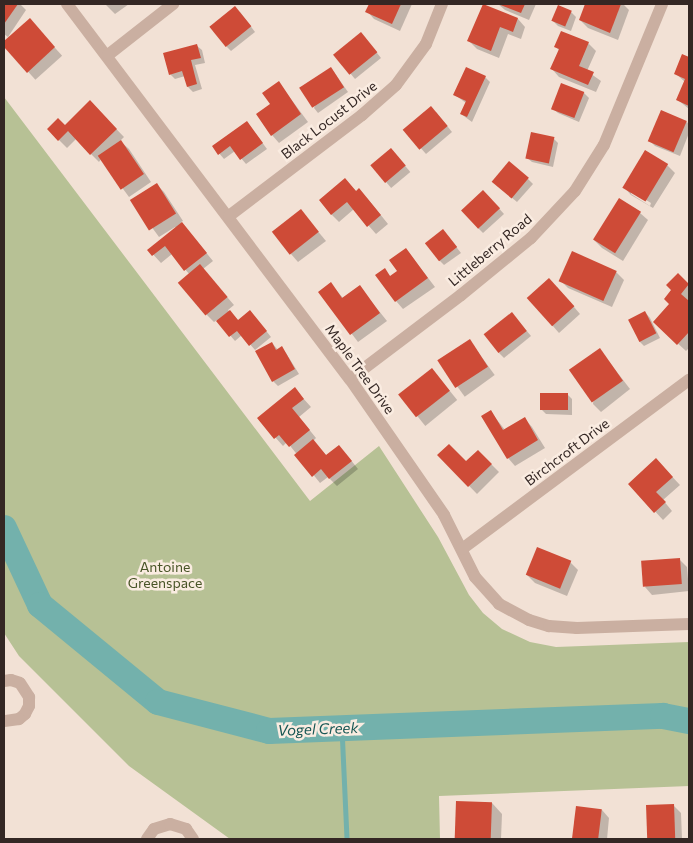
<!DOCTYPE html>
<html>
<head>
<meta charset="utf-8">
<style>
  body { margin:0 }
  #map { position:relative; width:693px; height:843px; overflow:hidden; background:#f2e1d5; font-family:Commissioner,sans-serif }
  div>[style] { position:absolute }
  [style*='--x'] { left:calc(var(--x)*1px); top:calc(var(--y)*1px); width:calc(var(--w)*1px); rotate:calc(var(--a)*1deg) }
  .green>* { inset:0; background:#b7c195 }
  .shadow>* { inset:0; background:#0003; transform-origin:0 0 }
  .stream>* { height:4.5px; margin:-2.25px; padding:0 2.25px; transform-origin:2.25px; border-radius:2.25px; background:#73b1ac }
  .river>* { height:26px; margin:-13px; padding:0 13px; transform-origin:13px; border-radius:13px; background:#73b1ac }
  .building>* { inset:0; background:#ce4b37; transform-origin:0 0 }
  .minor>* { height:12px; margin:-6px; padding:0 6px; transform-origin:6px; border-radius:6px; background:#caafa1 }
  span { translate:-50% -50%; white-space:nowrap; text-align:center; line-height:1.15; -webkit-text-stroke:5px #faece1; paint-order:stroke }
  .street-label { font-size:14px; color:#342724 }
  .park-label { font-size:14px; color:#485427 }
  .water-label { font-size:15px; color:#185754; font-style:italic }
  .frame { position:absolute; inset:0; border:5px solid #342724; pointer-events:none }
</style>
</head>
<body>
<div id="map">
  <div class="green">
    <i style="clip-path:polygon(4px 97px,310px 501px,379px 446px,438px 537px,469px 595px,483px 613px,502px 629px,530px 642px,556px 647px,689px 642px,689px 786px,439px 796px,440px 839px,230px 839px,129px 766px,19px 656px,4px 633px)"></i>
  </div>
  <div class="shadow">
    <i style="clip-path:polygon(4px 4px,20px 4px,26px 10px,8px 37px,4px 34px)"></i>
    <i style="clip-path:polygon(105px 4px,129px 4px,115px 14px)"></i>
    <i style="clip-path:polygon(370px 4px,412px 4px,400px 31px,374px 19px,367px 11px)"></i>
    <i style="clip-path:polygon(498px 4px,536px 4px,529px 20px,505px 10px)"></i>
    <i style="clip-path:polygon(587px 4px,623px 4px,629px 10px,618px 40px,588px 28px,580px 20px)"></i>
    <i style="clip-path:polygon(483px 6px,518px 19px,525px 27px,521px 39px,508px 34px,499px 58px,477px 49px,469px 41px)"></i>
    <i style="clip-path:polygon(240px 12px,255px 32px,231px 51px,226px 46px)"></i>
    <i style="clip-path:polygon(571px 12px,576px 17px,571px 31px,558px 26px,553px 21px)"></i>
    <i style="left:30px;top:20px;width:48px;height:36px;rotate:48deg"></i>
    <i style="clip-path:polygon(366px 39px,381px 58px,355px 79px,335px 55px)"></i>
    <i style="clip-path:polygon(588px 43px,596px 51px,587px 71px,601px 81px,596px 92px,559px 77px,552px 69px,559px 50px,556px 47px)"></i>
    <i style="clip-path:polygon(196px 45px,202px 50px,205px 63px,195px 65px,202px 89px,193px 92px,188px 87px,185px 76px,175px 79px,170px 74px)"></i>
    <i style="clip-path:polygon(682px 56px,689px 59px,689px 109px,678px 100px,685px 82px,675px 73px)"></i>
    <i style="clip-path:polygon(331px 68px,348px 92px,318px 113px,314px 108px)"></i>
    <i style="clip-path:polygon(485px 77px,490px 82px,472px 122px,461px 114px,466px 103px,455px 95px)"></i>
    <i style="clip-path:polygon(279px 83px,308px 122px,279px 143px,272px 135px,271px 105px)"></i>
    <i style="clip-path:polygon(562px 85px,584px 93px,589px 98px,579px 122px,558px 113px,552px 108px)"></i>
    <i style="clip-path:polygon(90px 102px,124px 137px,120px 141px,129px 149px,151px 182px,129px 197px,101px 159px,99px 162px,76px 139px,67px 148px,48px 129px,65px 126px)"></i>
    <i style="clip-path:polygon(436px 112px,452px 132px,426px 154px,405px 130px)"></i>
    <i style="clip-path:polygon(247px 122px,267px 149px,246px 164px,235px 151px,224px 159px,213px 146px)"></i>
    <i style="clip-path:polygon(687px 122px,689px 125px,689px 133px,680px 156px,655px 146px,650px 141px)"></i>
    <i style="clip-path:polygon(553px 138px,558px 143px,553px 167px,532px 162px,526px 157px)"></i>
    <i style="left:391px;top:149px;width:30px;height:25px;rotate:50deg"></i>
    <i style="clip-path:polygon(evenodd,667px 165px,675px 173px,653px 208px,631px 195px,624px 187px,667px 165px,631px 191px,651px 203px,650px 206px,631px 194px,631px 191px)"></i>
    <i style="clip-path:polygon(528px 179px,533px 184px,517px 202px,498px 186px)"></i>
    <i style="clip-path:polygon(345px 180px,357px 192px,367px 198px,388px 224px,376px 234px,354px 209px,339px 222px,331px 214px)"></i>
    <i style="clip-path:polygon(156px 184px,164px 192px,183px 221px,181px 222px,213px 261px,203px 269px,234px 305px,228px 310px,239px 321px,255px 317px,271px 337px,255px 350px,242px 335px,235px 341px,217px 320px,214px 322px,207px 315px,190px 275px,172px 254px,161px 263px,149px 250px,176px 228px,175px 227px,159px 237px,132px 200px)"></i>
    <i style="clip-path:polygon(488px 196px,504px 214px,483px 233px,478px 228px)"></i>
    <i style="clip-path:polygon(301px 211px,326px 241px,298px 262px,291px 254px)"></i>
    <i style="clip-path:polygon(640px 213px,648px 220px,623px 261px,602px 248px,594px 240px)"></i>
    <i style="clip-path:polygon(443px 230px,461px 253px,444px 265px,439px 260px)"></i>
    <i style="clip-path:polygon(406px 249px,435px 287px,403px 309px,396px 301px,384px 270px,391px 277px,399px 272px)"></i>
    <i style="clip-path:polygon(616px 272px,624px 280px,612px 307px,568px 288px,560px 280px)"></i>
    <i style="clip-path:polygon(678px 275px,689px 285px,689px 348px,686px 351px,662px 329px)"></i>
    <i style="clip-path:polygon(331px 284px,343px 298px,359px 286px,387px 321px,358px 342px,320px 292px)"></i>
    <i style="clip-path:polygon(557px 287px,580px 314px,559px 333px,552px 325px)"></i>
    <i style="clip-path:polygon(645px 312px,650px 318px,660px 338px,644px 346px,639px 341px)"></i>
    <i style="clip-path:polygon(517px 319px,531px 336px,504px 358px,499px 353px)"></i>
    <i style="left:470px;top:341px;width:42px;height:37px;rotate:54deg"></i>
    <i style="clip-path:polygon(272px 343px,278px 350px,281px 348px,286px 353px,299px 374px,278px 386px,273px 381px)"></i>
    <i style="clip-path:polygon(600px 350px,630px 389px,601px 412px,593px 404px)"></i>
    <i style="left:432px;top:369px;width:40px;height:41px;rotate:51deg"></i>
    <i style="clip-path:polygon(567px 394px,572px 399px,572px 415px,546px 414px,541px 409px)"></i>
    <i style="clip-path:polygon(302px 397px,311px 407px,299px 417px,316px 438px,313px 441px,327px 456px,346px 454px,358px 469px,337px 486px,328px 477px,320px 483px,287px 442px,283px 446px,259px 419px)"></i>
    <i style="clip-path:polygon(491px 412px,505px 430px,525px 419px,532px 427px,545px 448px,515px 466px,508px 458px)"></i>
    <i style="clip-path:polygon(478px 451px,499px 472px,477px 494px,439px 455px,466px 463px)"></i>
    <i style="clip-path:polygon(664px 468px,680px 485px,663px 500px,672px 511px,663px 520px,630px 484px)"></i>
    <i style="clip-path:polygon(679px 559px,687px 567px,689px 591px,652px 595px,645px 587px)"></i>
    <i style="clip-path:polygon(570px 562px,578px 570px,567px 596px,535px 583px,527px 575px)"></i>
    <i style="clip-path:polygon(457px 802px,492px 803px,502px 814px,501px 839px,456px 839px)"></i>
    <i style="clip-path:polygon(673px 805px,681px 813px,682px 839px,648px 839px,647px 806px)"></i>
    <i style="clip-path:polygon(578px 808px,602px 810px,609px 818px,607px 839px,575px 839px)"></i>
  </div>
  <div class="stream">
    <i style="--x:342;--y:728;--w:111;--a:87.4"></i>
  </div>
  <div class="river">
    <i style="--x:4;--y:528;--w:85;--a:64.9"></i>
    <i style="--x:40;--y:605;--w:153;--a:39.4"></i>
    <i style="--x:158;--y:702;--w:115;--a:14.6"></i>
    <i style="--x:269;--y:731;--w:394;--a:-2.2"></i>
    <i style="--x:663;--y:716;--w:26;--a:11"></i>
  </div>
  <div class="building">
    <i style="clip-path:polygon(4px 4px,18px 4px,4px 24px)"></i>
    <i style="clip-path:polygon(369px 4px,401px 4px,392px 24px,365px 12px)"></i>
    <i style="clip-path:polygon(483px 4px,518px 18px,513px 32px,500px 27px,491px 51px,467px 41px)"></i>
    <i style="clip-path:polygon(498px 4px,525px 4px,521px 13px)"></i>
    <i style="clip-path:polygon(585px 4px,621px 4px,610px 33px,579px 20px)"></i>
    <i style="left:558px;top:5px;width:15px;height:17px;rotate:23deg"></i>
    <i style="left:235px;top:6px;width:26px;height:33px;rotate:51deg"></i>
    <i style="clip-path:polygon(30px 18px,55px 47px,27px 73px,4px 47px,4px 41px)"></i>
    <i style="clip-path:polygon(561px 31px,589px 42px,579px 66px,594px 72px,588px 85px,550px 69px,559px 49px,554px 47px)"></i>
    <i style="left:361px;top:32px;width:26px;height:36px;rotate:51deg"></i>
    <i style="clip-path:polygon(197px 44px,201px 58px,191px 60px,197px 84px,187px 87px,182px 71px,169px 75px,163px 53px)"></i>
    <i style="clip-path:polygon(682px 54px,689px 57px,689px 106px,676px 100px,685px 79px,674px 74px)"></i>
    <i style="left:331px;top:67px;width:24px;height:38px;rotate:57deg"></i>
    <i style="clip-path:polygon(466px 67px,486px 76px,467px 117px,460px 114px,466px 101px,453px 95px)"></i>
    <i style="clip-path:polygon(279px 81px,301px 114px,271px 136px,256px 114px,270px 104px,262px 93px)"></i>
    <i style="left:561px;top:83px;width:25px;height:28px;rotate:21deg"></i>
    <i style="clip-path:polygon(90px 100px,117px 129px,90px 155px,68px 131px,58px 141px,47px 129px,58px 118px,65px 125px)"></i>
    <i style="left:431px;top:106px;width:26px;height:37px;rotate:50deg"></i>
    <i style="left:661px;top:110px;width:28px;height:34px;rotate:23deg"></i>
    <i style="clip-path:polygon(247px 121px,263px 143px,240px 160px,230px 146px,218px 155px,212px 146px)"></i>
    <i style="left:531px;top:132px;width:24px;height:27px;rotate:12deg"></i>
    <i style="left:121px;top:140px;width:41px;height:28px;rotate:56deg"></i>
    <i style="left:391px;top:148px;width:23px;height:27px;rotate:50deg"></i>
    <i style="left:645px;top:150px;width:27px;height:44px;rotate:31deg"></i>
    <i style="left:509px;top:161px;width:26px;height:27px;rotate:40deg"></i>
    <i style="clip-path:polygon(345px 178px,356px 191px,359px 188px,381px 215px,367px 227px,347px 202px,331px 215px,319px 200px)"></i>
    <i style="left:157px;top:183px;width:36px;height:32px;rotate:58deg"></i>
    <i style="left:483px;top:190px;width:25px;height:30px;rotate:47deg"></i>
    <i style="left:619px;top:198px;width:26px;height:49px;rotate:32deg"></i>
    <i style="left:301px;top:209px;width:29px;height:37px;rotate:52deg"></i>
    <i style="clip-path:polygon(182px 222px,207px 253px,184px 271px,165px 246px,152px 256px,147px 250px)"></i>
    <i style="left:443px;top:229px;width:23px;height:23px;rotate:52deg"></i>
    <i style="clip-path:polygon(406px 248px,428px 278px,395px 302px,375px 275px,385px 268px,390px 276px,397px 271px,389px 260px)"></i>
    <i style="left:572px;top:251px;width:49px;height:33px;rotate:24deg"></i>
    <i style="left:200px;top:264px;width:43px;height:29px;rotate:50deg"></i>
    <i style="clip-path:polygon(678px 273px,689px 284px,681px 294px,689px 301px,689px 332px,677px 345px,653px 322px,669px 304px,664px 299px,671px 290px,666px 285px)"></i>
    <i style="left:549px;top:278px;width:38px;height:30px;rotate:48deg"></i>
    <i style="clip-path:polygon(331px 282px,342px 298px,360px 285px,380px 313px,350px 335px,318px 292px)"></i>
    <i style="clip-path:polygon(230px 310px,238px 320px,250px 310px,267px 331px,249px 346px,237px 331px,229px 337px,216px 321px)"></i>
    <i style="left:645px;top:311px;width:25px;height:19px;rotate:63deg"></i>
    <i style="left:512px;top:312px;width:24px;height:36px;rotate:52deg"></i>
    <i style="left:470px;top:339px;width:33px;height:39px;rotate:57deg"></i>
    <i style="clip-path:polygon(272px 342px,276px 350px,282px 346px,295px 369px,272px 382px,255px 351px)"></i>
    <i style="left:600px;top:348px;width:40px;height:38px;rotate:55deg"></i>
    <i style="left:432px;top:368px;width:29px;height:43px;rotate:52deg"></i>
    <i style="clip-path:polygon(295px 387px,304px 399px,292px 408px,310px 430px,289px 447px,279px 435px,274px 439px,257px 418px)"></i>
    <i style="left:540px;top:393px;width:28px;height:17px"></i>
    <i style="clip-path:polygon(491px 410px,503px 430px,525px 417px,538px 440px,507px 459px,481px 416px)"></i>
    <i style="clip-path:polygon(313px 439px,326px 455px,339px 445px,352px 461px,329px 479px,321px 469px,312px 477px,294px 455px)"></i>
    <i style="clip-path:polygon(449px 444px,466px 461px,478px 450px,492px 464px,468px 487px,437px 455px)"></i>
    <i style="clip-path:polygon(656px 458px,673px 477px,656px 492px,666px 502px,654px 513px,628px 484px)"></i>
    <i style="left:537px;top:547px;width:37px;height:30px;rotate:22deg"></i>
    <i style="left:680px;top:558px;width:26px;height:39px;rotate:86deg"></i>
    <i style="left:456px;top:801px;width:36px;height:38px;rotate:2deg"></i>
    <i style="left:674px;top:804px;width:35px;height:28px;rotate:88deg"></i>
    <i style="left:576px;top:806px;width:26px;height:33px;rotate:7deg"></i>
  </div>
  <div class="minor">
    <i style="--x:67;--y:4;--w:470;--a:53"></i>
    <i style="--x:350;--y:379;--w:165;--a:55.3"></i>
    <i style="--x:444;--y:515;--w:69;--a:63.4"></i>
    <i style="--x:475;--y:577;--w:36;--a:48"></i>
    <i style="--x:499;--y:604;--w:34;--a:28"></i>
    <i style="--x:529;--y:620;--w:21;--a:17"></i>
    <i style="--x:549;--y:626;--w:28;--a:4"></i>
    <i style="--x:577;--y:628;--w:112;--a:-2"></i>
    <i style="--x:108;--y:55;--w:83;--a:-38.1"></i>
    <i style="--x:229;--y:216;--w:167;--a:-37.2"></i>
    <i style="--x:362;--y:115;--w:45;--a:-41.4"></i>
    <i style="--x:396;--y:85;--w:51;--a:-53.8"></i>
    <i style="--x:426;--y:44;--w:43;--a:-68.2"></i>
    <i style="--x:350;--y:379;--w:139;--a:-37.1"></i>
    <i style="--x:461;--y:295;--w:90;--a:-39.2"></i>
    <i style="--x:531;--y:238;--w:64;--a:-46.9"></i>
    <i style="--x:575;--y:191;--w:54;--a:-57.8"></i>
    <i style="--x:604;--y:145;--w:152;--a:-67.6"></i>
    <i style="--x:462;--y:549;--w:283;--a:-36.7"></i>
    <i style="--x:4;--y:681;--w:7;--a:-8"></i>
    <i style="--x:11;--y:680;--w:9;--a:18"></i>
    <i style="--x:20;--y:683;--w:17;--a:57"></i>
    <i style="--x:29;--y:697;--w:9;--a:90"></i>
    <i style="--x:29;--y:706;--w:9;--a:117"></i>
    <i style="--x:25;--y:714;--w:8;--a:140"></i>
    <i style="--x:19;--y:719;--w:15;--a:172"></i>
    <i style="--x:147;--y:839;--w:12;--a:-55"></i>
    <i style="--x:154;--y:829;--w:17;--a:-17"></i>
    <i style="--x:170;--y:824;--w:17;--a:17"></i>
    <i style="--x:186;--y:829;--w:12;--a:55"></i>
  </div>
  <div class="street-label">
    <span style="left:329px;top:120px;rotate:-38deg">Black Locust Drive</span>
    <span style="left:490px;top:250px;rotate:-40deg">Littleberry Road</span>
    <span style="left:360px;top:369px;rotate:54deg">Maple Tree Drive</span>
    <span style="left:567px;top:452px;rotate:-37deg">Birchcroft Drive</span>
  </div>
  <div class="park-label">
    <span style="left:165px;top:575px">Antoine<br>Greenspace</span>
  </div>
  <div class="water-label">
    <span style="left:318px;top:729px;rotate:-2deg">Vogel Creek</span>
  </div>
  <div class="frame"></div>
</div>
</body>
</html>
